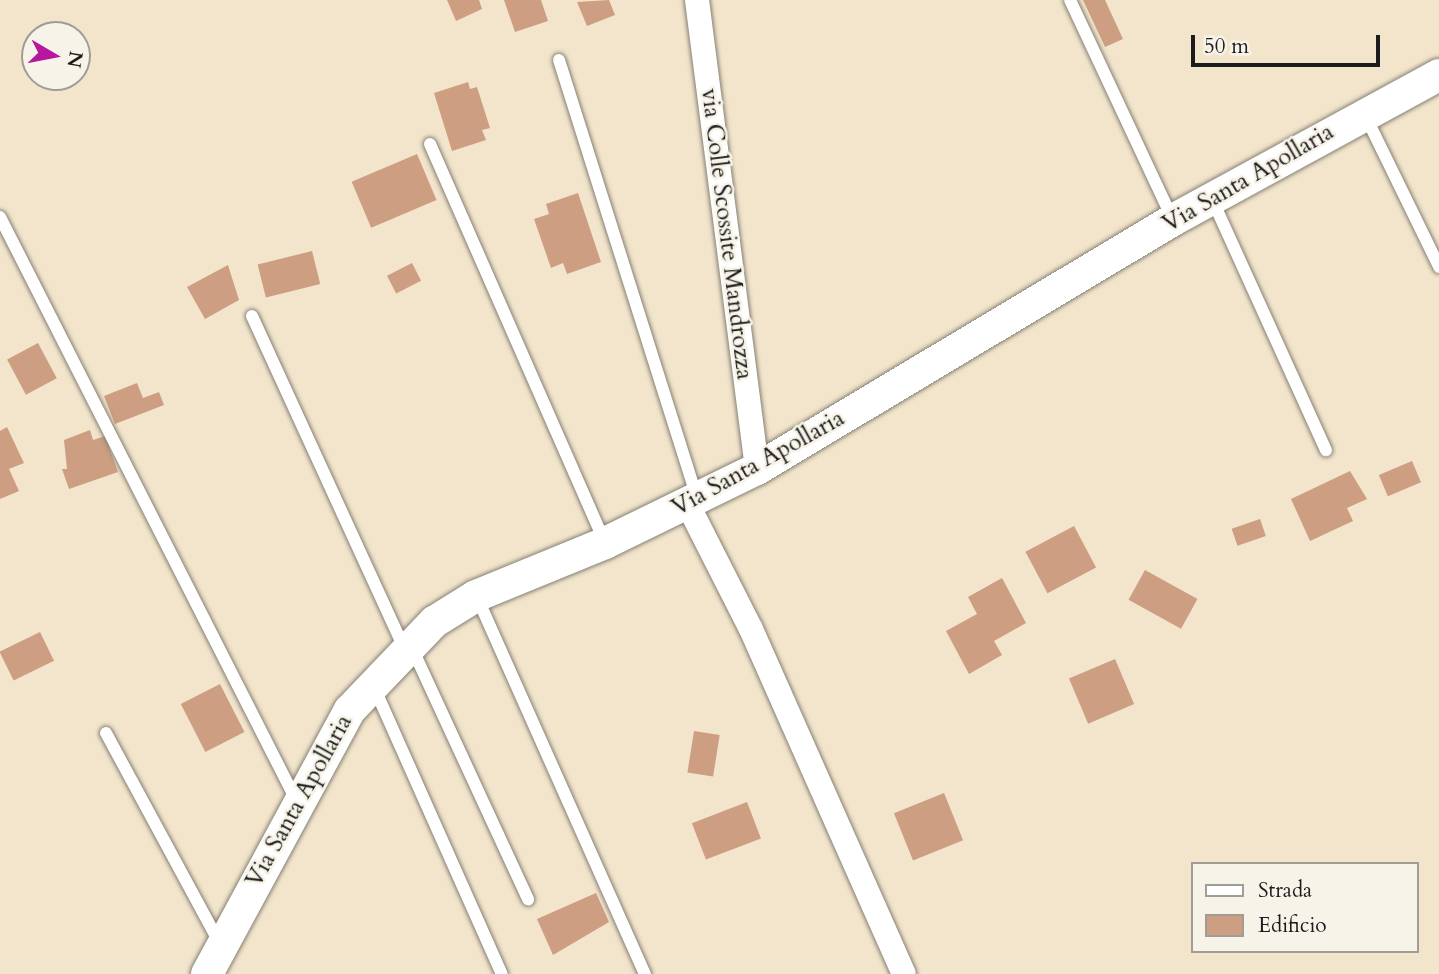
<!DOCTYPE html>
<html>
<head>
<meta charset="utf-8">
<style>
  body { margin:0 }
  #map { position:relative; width:1439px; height:974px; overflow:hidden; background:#f2e5cc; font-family:Cardo,serif }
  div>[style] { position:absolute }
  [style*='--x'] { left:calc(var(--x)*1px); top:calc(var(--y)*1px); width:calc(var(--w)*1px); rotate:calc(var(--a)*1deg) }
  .building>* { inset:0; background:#cd9e81; transform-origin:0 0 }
  .roads { filter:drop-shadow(0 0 2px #878074) drop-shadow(0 0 2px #878074) }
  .service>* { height:12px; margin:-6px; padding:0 6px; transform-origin:6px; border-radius:6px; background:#fff }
  .minor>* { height:24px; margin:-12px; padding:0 12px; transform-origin:12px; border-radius:12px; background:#fff }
  .tertiary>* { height:32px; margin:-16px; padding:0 16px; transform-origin:16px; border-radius:16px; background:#fff }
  span { translate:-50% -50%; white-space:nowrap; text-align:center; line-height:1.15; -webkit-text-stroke:5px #f7f3e8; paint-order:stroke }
  .street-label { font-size:24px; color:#1c1c1c }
  .legend { position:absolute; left:1191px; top:862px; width:228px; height:91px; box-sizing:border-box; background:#f7f3e8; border:2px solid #9f9d96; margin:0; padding:9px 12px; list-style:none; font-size:21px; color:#1c1c1c }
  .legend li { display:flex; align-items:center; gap:14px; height:35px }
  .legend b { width:35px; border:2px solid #9f9d96 }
  .north { position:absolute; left:21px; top:21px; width:70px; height:70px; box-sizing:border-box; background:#f7f3e8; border:2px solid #9f9d96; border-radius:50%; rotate:100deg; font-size:19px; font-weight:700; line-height:28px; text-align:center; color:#1c1c1c }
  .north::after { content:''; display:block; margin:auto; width:24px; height:32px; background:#b5179e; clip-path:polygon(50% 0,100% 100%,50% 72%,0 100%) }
  .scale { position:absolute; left:1191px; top:35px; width:189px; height:32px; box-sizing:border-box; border:4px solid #1c1c1c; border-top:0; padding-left:9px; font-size:21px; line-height:24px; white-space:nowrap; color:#1c1c1c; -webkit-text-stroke:5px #f7f3e8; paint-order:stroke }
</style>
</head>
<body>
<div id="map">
  <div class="building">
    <i style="clip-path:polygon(447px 0,479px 0,482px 9px,456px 21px)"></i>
    <i style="clip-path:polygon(504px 0,541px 0,548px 21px,515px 32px)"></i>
    <i style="clip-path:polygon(609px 0,615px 15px,587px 26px,577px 2px)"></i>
    <i style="clip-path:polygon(1083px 0,1105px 0,1123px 39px,1105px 47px)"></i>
    <i style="clip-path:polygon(468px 82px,470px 89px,477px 87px,490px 128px,482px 130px,486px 140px,452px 151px,434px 93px)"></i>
    <i style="left:417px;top:154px;width:50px;height:71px;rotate:67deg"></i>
    <i style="clip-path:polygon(578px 193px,601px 262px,567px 274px,563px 263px,551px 268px,534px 219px,549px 214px,546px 204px)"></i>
    <i style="left:312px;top:251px;width:34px;height:56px;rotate:76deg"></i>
    <i style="left:412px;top:263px;width:20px;height:28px;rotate:63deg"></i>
    <i style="clip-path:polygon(228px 265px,239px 300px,205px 319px,187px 287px)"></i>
    <i style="left:38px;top:343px;width:40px;height:35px;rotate:62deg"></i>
    <i style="clip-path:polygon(137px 383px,143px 398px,159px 392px,164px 405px,115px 424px,104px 396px)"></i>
    <i style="clip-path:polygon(7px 427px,24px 463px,9px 469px,19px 491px,0 499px,0 431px)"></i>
    <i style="clip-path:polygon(90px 430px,93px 440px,105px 436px,118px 472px,69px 489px,62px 469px,67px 469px,64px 440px)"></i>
    <i style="left:1412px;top:461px;width:23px;height:36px;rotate:67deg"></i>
    <i style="clip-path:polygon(1350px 471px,1367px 499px,1347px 508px,1353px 521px,1310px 541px,1291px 499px)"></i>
    <i style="left:1260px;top:519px;width:18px;height:30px;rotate:71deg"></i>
    <i style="left:1074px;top:526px;width:47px;height:55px;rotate:62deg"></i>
    <i style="left:1145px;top:570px;width:60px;height:34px;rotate:29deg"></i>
    <i style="clip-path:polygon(1002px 578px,1026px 623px,994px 641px,1002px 655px,969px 674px,946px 631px,977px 614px,968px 597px)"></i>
    <i style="left:40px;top:632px;width:32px;height:45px;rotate:64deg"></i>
    <i style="left:1115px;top:659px;width:49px;height:50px;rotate:67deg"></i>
    <i style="left:220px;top:684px;width:54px;height:44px;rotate:63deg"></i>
    <i style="left:694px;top:731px;width:26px;height:42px;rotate:9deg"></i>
    <i style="left:944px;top:793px;width:51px;height:54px;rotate:68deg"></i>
    <i style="left:747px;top:802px;width:39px;height:59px;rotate:69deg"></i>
    <i style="clip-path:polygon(596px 893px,609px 922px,553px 955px,537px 919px)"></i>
  </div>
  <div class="roads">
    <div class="service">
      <i style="--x:1070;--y:0;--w:241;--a:64.9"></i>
      <i style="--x:559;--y:60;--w:458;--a:72.5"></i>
      <i style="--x:1366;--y:117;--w:167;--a:64"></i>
      <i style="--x:430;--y:144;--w:433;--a:66.3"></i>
      <i style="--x:1212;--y:199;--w:276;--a:65.6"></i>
      <i style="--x:0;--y:217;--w:654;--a:63.08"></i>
      <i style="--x:252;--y:316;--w:365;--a:65.4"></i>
      <i style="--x:477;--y:597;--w:413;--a:66"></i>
      <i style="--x:412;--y:648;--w:277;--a:65.2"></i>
      <i style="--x:374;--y:687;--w:314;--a:66"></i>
      <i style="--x:106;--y:733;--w:242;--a:61.6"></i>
    </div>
    <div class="minor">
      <i style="--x:697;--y:0;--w:473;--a:82.7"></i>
      <i style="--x:688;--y:505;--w:139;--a:63.1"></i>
      <i style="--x:751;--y:629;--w:377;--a:66.1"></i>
    </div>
    <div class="tertiary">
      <i style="--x:207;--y:974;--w:300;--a:-61.6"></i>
      <i style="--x:350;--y:710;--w:122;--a:-46.3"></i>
      <i style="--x:434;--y:622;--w:49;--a:-31.8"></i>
      <i style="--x:476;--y:596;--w:139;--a:-22.3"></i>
      <i style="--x:605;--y:543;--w:169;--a:-26"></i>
      <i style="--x:757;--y:469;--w:485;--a:-30.9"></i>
      <i style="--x:1173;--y:220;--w:303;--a:-28.6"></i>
    </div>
  </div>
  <div class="street-label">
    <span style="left:1248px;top:178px;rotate:-30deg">Via Santa Apollaria</span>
    <span style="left:727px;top:234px;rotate:83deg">via Colle Scossite Mandrozza</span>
    <span style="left:758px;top:463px;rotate:-29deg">Via Santa Apollaria</span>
    <span style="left:299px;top:801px;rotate:-61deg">Via Santa Apollaria</span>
  </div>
  <ul class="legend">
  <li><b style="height:9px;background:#fff"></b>Strada</li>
  <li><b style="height:19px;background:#cd9e81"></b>Edificio</li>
  </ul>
  <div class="north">N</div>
  <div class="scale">50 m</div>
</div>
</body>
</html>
